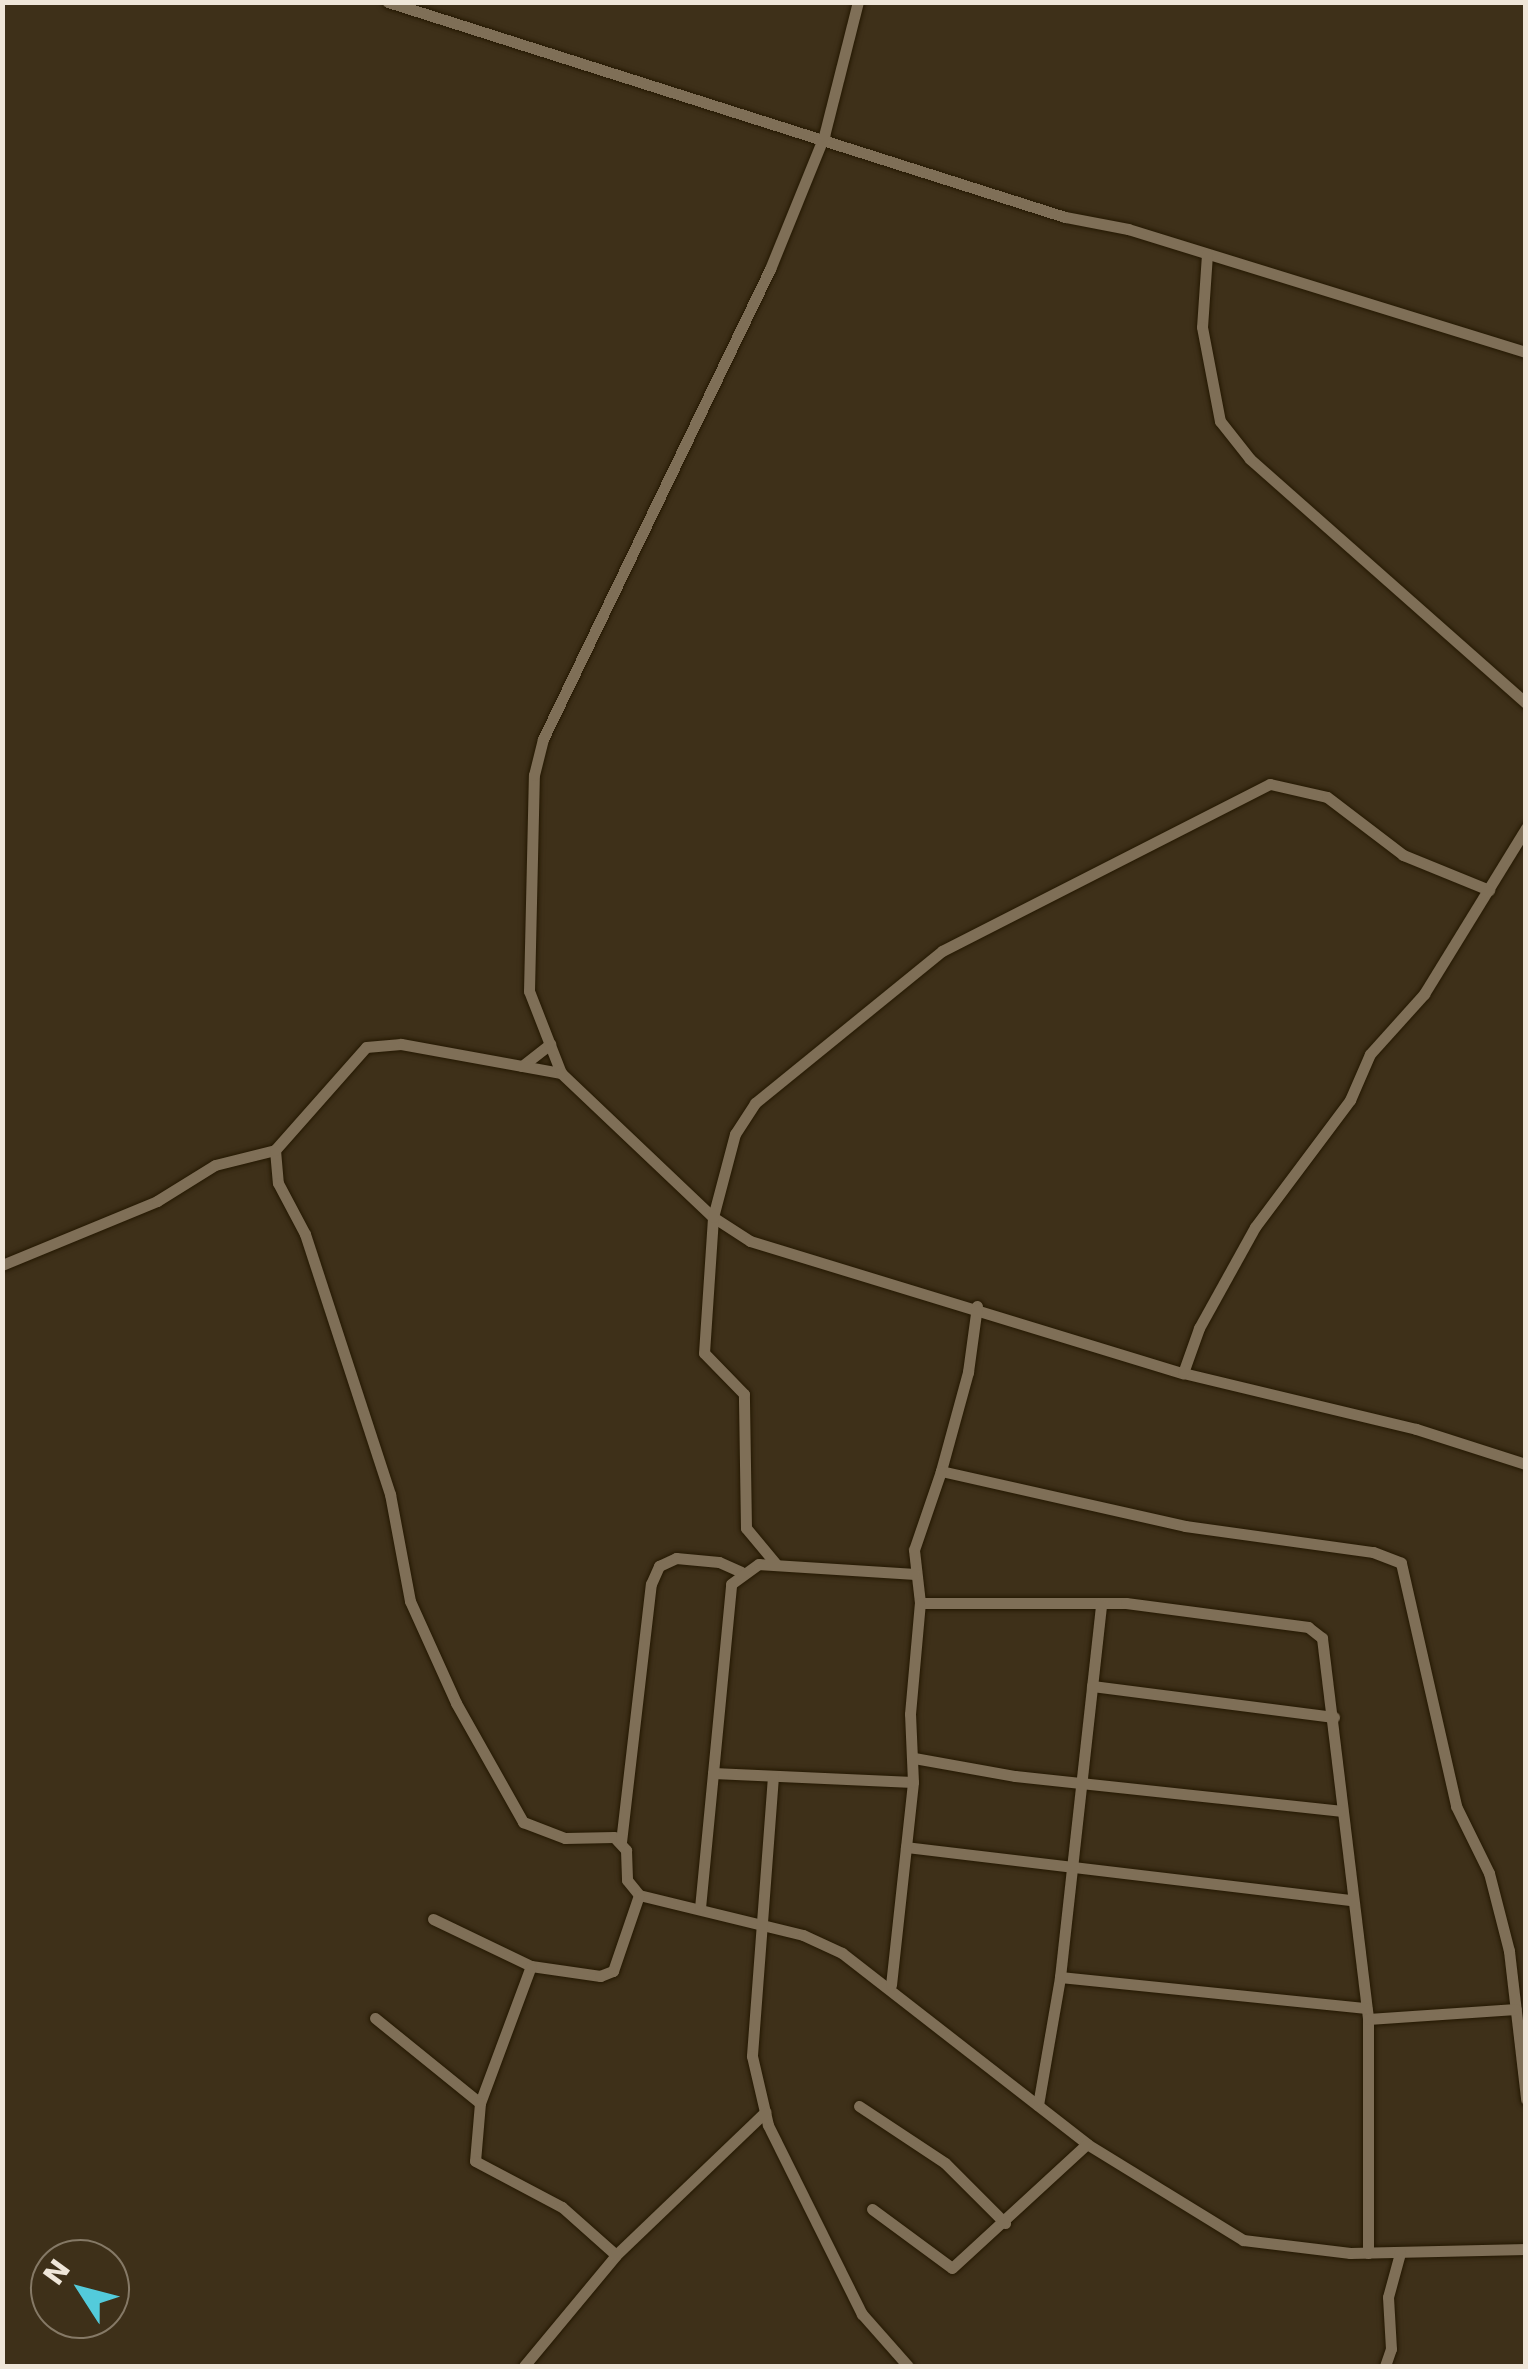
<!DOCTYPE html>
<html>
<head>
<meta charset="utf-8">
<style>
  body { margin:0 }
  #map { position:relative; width:1528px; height:2369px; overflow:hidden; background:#3e3019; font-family:"DejaVu Sans",sans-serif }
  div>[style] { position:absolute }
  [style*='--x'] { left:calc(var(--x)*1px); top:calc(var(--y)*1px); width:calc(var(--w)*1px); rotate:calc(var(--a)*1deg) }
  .roads { filter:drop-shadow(0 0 2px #241802) drop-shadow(0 0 2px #241802) }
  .minor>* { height:11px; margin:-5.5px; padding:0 5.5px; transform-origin:5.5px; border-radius:5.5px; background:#7f6f57 }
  span { translate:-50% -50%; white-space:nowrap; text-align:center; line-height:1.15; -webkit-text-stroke:10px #3e3019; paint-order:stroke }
  .frame { position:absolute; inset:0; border:5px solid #efe6d9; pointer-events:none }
  .north { position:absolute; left:30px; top:2239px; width:100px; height:100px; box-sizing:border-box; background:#3e3019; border:2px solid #857966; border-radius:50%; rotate:306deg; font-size:28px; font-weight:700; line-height:40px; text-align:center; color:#efe6d9 }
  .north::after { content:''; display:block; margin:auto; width:35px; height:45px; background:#53cbdb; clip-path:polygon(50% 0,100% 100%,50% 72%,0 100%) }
</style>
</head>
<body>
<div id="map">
  <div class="roads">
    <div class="minor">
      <i style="--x:388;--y:2;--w:710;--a:17.62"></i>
      <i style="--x:1065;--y:217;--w:64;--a:10.8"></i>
      <i style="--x:1128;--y:229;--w:417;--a:17.2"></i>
      <i style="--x:1207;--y:254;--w:73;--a:93.9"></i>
      <i style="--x:1202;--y:327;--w:96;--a:79.2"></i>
      <i style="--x:1220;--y:421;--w:48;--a:51.7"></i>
      <i style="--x:1250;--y:459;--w:368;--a:41.5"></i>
      <i style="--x:522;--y:1066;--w:36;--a:-38"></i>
      <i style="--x:561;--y:1073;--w:88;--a:-111.3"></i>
      <i style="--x:529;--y:991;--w:216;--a:-88.7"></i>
      <i style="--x:534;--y:775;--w:37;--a:-76"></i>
      <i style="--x:543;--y:739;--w:522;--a:-64.22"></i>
      <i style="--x:770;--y:269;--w:144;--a:-67.9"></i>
      <i style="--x:824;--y:136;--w:138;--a:-75.8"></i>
      <i style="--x:275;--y:1150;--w:33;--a:85"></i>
      <i style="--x:278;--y:1183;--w:58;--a:62.1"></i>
      <i style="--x:305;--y:1234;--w:274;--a:71.9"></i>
      <i style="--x:390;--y:1494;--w:109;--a:79.4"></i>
      <i style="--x:410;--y:1601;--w:112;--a:65.7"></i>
      <i style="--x:456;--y:1703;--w:137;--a:60.6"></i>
      <i style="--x:523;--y:1822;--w:45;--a:20.9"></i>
      <i style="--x:565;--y:1838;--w:49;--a:-1.2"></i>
      <i style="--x:614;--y:1837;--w:18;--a:47"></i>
      <i style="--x:626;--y:1850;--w:30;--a:88"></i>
      <i style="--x:627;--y:1880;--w:19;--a:51"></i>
      <i style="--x:639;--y:1895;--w:169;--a:13.7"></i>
      <i style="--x:803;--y:1935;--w:43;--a:24.8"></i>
      <i style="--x:842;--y:1953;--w:311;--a:37.9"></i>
      <i style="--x:1087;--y:2144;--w:183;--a:31.6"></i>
      <i style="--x:1243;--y:2240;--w:108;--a:6.9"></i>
      <i style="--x:1350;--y:2253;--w:176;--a:-1.3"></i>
      <i style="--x:2;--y:1265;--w:168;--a:-22.4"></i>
      <i style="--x:157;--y:1201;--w:68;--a:-31.8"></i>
      <i style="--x:215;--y:1165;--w:62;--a:-14"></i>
      <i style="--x:275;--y:1150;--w:137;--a:-48.5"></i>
      <i style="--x:366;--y:1047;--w:35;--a:-5"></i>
      <i style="--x:401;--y:1044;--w:163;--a:10.3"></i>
      <i style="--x:561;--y:1073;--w:209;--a:43.5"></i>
      <i style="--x:713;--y:1217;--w:44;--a:33"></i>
      <i style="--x:750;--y:1241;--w:453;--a:17"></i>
      <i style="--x:1183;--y:1373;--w:240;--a:13.5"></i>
      <i style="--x:1416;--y:1429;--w:115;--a:17.7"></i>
      <i style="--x:977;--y:1306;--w:67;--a:97.8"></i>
      <i style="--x:968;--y:1372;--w:103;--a:105.3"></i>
      <i style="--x:941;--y:1471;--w:250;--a:12.7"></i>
      <i style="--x:1185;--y:1526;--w:190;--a:7.9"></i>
      <i style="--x:1373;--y:1552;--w:30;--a:21"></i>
      <i style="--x:1401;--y:1563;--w:249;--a:77.2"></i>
      <i style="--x:1456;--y:1806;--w:75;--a:63.8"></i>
      <i style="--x:1489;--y:1873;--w:81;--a:75.6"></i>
      <i style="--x:1509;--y:1951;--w:149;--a:83.4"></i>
      <i style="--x:1183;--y:1373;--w:48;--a:-70.4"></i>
      <i style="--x:1199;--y:1328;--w:115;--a:-61"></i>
      <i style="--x:1255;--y:1227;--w:159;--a:-53.2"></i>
      <i style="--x:1350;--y:1100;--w:50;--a:-66.5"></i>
      <i style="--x:1370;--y:1054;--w:81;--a:-48"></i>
      <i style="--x:1424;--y:994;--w:195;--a:-58.4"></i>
      <i style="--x:941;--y:1471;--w:83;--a:108.9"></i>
      <i style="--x:914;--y:1550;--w:53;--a:83.5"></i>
      <i style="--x:920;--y:1603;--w:206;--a:0"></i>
      <i style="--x:1126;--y:1603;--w:184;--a:7.5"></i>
      <i style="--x:1308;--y:1627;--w:18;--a:38"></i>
      <i style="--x:1322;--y:1638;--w:384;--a:83.1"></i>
      <i style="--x:1368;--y:2019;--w:234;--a:90"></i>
      <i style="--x:776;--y:1564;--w:47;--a:-129.8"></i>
      <i style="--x:746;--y:1528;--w:134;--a:-90.9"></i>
      <i style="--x:744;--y:1394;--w:57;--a:-134.3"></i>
      <i style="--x:704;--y:1353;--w:136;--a:-86.2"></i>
      <i style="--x:713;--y:1217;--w:86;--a:-75.2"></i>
      <i style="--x:735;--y:1134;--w:37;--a:-57"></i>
      <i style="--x:755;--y:1103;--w:241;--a:-39.1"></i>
      <i style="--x:942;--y:951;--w:368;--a:-27"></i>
      <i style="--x:1270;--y:784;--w:58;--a:12.8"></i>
      <i style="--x:1327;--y:797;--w:96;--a:37.3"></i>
      <i style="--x:1403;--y:855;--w:93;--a:22.1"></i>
      <i style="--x:1092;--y:1686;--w:244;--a:7.3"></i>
      <i style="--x:914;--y:1758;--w:103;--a:10.1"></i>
      <i style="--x:1015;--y:1776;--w:327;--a:6.1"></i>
      <i style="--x:713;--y:1773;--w:200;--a:2.6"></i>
      <i style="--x:773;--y:1776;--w:281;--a:94.3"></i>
      <i style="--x:752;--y:2056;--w:71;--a:76.9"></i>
      <i style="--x:768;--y:2125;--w:211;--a:63.6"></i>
      <i style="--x:862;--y:2314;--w:69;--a:48.5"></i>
      <i style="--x:621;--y:1842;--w:260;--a:-83.4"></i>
      <i style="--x:651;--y:1584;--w:20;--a:-66"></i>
      <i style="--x:659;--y:1566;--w:19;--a:-25"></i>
      <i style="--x:676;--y:1558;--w:43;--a:5.3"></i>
      <i style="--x:719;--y:1562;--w:24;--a:24"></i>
      <i style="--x:906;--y:1847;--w:450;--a:6.8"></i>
      <i style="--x:700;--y:1908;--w:325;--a:-84.5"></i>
      <i style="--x:731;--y:1584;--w:34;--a:-36"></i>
      <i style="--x:759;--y:1564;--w:155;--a:3.7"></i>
      <i style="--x:433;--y:1919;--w:109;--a:25.6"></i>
      <i style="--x:531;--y:1966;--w:70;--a:8.2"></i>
      <i style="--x:600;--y:1976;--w:14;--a:-21"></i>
      <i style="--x:613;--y:1971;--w:80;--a:-71.1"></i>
      <i style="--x:1060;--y:1977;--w:308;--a:5.8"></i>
      <i style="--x:891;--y:1985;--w:204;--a:-83.8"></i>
      <i style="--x:913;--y:1782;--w:68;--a:-92.5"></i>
      <i style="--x:910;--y:1714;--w:111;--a:-84.9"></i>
      <i style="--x:375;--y:2018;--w:135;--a:39"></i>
      <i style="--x:480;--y:2103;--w:146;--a:-69.6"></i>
      <i style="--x:1368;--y:2019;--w:148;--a:-3.9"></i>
      <i style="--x:480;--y:2103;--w:58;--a:94.9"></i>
      <i style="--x:475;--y:2161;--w:98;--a:27.9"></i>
      <i style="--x:562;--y:2207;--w:72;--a:41.6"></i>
      <i style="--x:1038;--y:2105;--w:130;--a:-80.2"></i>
      <i style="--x:1060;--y:1977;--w:375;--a:-83.7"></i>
      <i style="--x:859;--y:2106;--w:103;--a:33.5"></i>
      <i style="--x:945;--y:2163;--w:85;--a:45"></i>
      <i style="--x:872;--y:2209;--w:99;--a:36.4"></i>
      <i style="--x:952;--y:2268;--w:183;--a:-42.6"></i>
      <i style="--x:524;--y:2366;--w:144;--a:-50.3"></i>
      <i style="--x:616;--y:2255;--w:207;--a:-43.8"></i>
      <i style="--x:1385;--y:2366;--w:18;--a:-71"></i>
      <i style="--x:1391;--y:2349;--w:52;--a:-93.3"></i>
      <i style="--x:1388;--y:2297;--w:46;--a:-74.7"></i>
    </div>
  </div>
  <div class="frame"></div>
  <div class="north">N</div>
</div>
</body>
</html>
